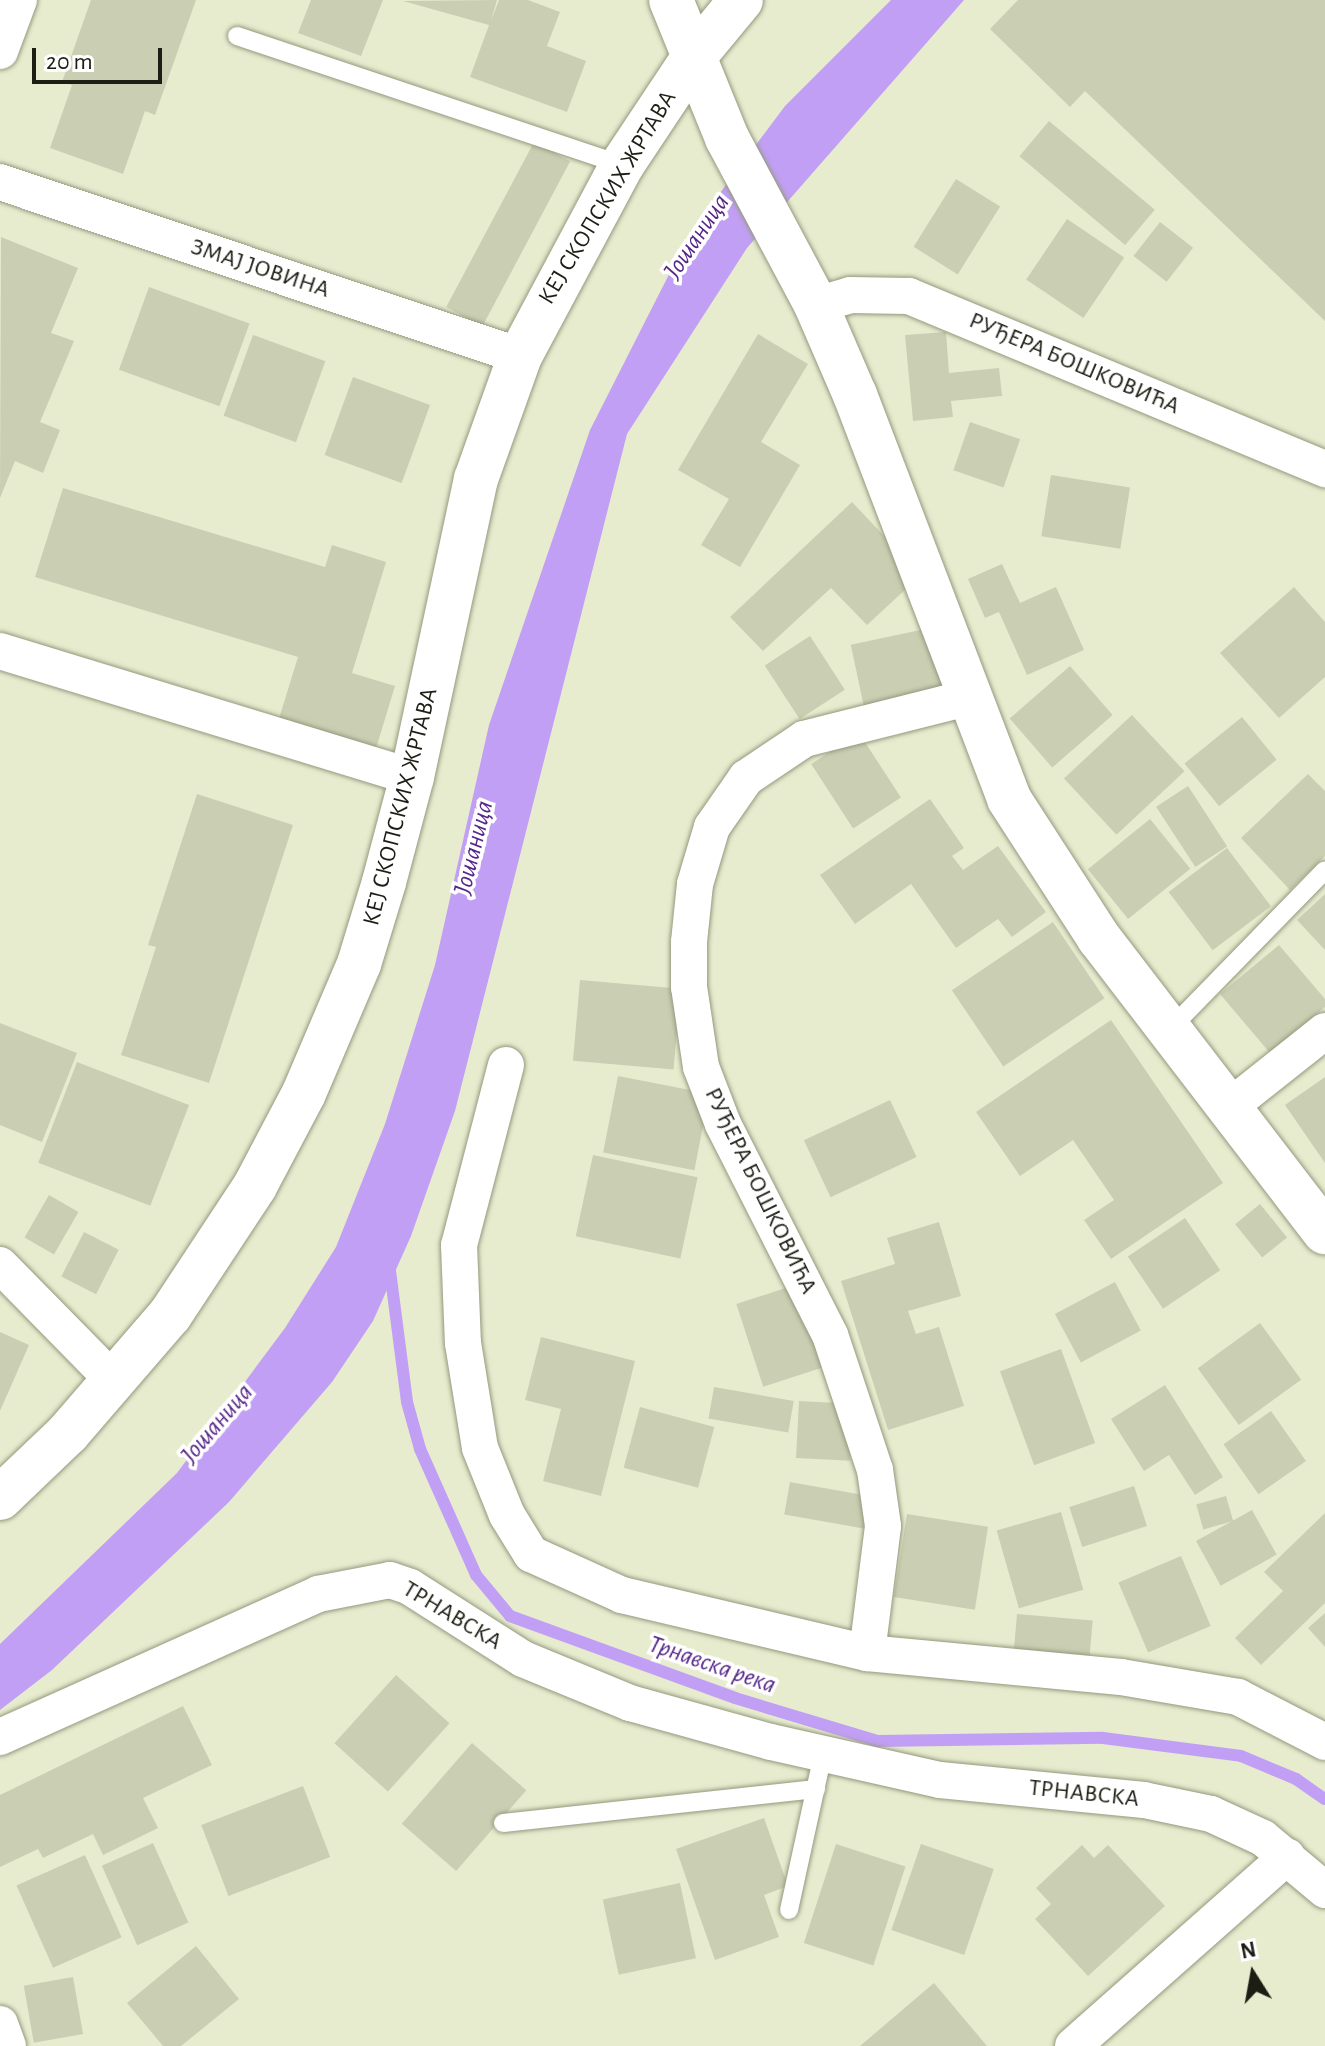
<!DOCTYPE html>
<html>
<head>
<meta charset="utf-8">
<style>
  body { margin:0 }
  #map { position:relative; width:1325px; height:2046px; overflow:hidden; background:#e7eccf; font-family:"Alegreya Sans",sans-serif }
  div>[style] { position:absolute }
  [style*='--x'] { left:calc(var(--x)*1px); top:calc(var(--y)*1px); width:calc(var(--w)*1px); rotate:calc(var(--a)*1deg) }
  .water>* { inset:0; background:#c19ff4 }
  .stream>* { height:12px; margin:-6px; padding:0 6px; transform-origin:6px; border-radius:6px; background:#c19ff4 }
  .building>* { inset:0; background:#cacfb3; transform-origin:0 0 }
  .roads { filter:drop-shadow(0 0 2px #94997e) drop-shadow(0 0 2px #94997e) }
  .lane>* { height:18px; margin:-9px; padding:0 9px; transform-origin:9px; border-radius:9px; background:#fff }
  .street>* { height:36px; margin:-18px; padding:0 18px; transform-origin:18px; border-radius:18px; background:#fff }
  .secondary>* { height:44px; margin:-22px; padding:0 22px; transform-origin:22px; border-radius:22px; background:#fff }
  .primary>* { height:44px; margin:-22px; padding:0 22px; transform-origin:22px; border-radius:22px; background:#fff }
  span { translate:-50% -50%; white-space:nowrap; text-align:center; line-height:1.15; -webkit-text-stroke:7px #fff; paint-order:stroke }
  .street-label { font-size:24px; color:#1c1e14 }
  .water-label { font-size:26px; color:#562788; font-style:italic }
  .north { position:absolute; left:1213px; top:1934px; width:80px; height:80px; -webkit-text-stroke:6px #fff; paint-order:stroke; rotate:349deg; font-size:22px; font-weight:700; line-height:32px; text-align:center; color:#1c1e14 }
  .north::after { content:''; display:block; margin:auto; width:28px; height:36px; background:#1c1e14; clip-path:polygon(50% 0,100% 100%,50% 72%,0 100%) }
  .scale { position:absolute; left:32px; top:48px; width:130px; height:36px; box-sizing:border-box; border:4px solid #1c1e14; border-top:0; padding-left:10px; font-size:24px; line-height:28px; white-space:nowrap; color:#1c1e14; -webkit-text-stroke:6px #fff; paint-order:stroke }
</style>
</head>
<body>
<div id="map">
  <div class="water">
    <i style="clip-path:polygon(891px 0,964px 0,747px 248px,627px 434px,455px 1111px,411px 1236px,373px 1321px,332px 1382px,229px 1502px,52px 1670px,0 1710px,0 1644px,177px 1473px,285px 1328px,336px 1247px,385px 1124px,435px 965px,489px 725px,590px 430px,690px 233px,785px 106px)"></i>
  </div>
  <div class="stream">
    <i style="--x:389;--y:1263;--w:140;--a:82.6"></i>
    <i style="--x:407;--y:1402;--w:49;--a:74.5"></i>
    <i style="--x:420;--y:1449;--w:138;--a:66"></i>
    <i style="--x:476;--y:1575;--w:53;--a:50.3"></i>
    <i style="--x:510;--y:1616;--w:239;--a:20"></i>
    <i style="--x:735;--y:1698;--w:148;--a:16.8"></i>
    <i style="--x:877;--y:1741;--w:226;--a:-0.8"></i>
    <i style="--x:1103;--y:1738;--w:139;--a:7.4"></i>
    <i style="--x:1241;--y:1756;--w:60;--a:22.7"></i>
    <i style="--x:1296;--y:1779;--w:35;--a:35"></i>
  </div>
  <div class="building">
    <i style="clip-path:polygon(91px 0,196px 0,155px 115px,145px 111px,123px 174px,50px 148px,72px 85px,62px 82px)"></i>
    <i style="clip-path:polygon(311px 0,383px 0,361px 56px,298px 33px)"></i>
    <i style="clip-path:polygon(497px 0,491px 21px,499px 0,528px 0,560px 12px,547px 46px,586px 61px,567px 112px,470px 77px,489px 25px,403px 1px)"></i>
    <i style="clip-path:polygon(1018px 0,1325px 0,1325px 321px,1085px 91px,1070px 107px,990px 29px)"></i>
    <i style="left:1049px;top:121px;width:138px;height:46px;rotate:40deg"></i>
    <i style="left:534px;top:142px;width:41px;height:187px;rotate:28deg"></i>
    <i style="left:956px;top:179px;width:52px;height:80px;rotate:32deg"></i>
    <i style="left:1067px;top:219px;width:69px;height:73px;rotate:34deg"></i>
    <i style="left:1160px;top:222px;width:42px;height:43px;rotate:38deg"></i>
    <i style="clip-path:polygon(1px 237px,78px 268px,51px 333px,74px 341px,40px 422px,60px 430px,43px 473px,15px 461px,0 498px)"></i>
    <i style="left:149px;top:287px;width:107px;height:88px;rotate:20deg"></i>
    <i style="clip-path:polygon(946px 332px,949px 373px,999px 368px,1002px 396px,951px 401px,953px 417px,913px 421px,905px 335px)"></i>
    <i style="clip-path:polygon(758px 334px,808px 364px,761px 442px,800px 465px,740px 567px,701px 545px,729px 499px,678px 470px)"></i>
    <i style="left:253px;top:335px;width:77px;height:86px;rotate:20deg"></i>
    <i style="left:353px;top:377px;width:82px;height:83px;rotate:20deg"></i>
    <i style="left:970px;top:422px;width:53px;height:51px;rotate:19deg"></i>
    <i style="left:1051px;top:475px;width:80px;height:62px;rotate:9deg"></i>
    <i style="clip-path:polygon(63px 488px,325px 567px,332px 545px,386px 562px,352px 673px,395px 686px,374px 755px,277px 725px,298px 657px,35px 577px)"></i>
    <i style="clip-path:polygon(852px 502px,921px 575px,867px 625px,831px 588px,763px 651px,730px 617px)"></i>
    <i style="clip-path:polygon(1002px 564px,1020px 603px,1056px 587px,1084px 650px,1027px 675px,999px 612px,985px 618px,968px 579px)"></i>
    <i style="clip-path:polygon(1294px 587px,1325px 622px,1325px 677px,1279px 718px,1220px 653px)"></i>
    <i style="left:930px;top:628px;width:66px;height:81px;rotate:78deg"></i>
    <i style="left:810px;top:636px;width:64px;height:54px;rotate:57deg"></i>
    <i style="left:1070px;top:666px;width:65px;height:80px;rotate:49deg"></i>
    <i style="left:1132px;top:715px;width:77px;height:93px;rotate:47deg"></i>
    <i style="left:1242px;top:717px;width:55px;height:74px;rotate:51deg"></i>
    <i style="left:859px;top:733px;width:77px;height:57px;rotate:57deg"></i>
    <i style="clip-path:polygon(1308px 774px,1325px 791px,1325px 856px,1290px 890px,1241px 838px)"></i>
    <i style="left:1188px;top:786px;width:72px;height:38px;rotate:57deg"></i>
    <i style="clip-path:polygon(197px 794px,293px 825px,209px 1083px,121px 1055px,156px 947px,148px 945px)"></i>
    <i style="clip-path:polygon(930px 799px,964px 848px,952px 856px,963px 870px,998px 846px,1046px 912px,1012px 937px,998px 919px,956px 948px,911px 884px,855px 924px,820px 875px)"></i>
    <i style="left:1150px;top:819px;width:64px;height:80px;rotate:51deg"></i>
    <i style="left:1227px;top:848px;width:73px;height:73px;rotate:53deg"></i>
    <i style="clip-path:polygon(1325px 894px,1325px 950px,1297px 920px)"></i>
    <i style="left:1053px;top:922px;width:92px;height:122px;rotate:56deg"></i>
    <i style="clip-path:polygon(1279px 945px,1325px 999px,1325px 1007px,1270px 1053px,1220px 994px)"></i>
    <i style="left:580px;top:980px;width:101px;height:81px;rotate:5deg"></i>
    <i style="clip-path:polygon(1111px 1020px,1223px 1183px,1111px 1259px,1084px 1220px,1114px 1200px,1073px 1140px,1020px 1176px,976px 1112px)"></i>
    <i style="clip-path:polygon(0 1023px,77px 1053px,42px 1142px,0 1125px)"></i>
    <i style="left:77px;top:1062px;width:120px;height:108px;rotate:21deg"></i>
    <i style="left:618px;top:1076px;width:93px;height:78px;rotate:11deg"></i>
    <i style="clip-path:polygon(1325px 1077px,1325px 1163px,1285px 1105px)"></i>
    <i style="left:890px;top:1100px;width:63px;height:95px;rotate:65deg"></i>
    <i style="left:593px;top:1155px;width:107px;height:83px;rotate:12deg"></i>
    <i style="left:49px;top:1195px;width:34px;height:49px;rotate:30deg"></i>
    <i style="left:1260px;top:1204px;width:43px;height:32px;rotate:51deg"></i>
    <i style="left:1185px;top:1218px;width:63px;height:69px;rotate:56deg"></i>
    <i style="clip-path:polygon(939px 1222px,961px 1296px,908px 1311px,916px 1334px,939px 1327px,964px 1406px,888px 1430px,841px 1281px,895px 1264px,887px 1238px)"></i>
    <i style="left:84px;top:1232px;width:39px;height:50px;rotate:27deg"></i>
    <i style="left:1115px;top:1282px;width:55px;height:68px;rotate:62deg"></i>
    <i style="left:801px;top:1283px;width:87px;height:68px;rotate:72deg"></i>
    <i style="left:1260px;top:1323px;width:70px;height:77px;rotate:54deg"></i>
    <i style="clip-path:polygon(0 1332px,29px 1345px,0 1411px)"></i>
    <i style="clip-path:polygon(541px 1337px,635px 1361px,601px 1496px,543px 1481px,561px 1409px,525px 1400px)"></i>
    <i style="left:1061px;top:1349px;width:100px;height:65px;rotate:70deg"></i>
    <i style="clip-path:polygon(1165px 1385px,1223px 1477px,1195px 1495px,1169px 1455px,1144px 1471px,1111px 1419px)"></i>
    <i style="left:714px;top:1387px;width:81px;height:32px;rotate:10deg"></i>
    <i style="left:799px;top:1401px;width:54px;height:57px;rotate:3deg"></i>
    <i style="left:640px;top:1407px;width:77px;height:63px;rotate:15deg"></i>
    <i style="left:1271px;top:1411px;width:61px;height:58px;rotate:55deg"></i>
    <i style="left:790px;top:1482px;width:86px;height:33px;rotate:10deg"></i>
    <i style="left:1134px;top:1486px;width:42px;height:68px;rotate:72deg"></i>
    <i style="left:1226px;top:1496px;width:26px;height:31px;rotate:74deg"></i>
    <i style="left:1252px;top:1510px;width:51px;height:64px;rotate:61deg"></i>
    <i style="left:1061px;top:1512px;width:81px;height:67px;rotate:74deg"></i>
    <i style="clip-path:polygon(1325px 1513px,1325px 1603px,1261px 1665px,1235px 1638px,1283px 1591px,1264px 1572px)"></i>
    <i style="left:907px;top:1514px;width:82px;height:84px;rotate:9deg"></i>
    <i style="left:1181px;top:1556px;width:76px;height:68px;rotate:67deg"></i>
    <i style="clip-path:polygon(1325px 1613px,1325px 1647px,1308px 1628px)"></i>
    <i style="left:1017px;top:1614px;width:76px;height:48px;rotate:5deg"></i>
    <i style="left:396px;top:1675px;width:72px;height:92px;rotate:42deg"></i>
    <i style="clip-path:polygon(183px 1706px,212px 1765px,143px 1798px,158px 1828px,103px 1855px,93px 1834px,43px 1858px,38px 1849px,0 1867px,0 1795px)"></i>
    <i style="left:472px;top:1743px;width:72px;height:107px;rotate:41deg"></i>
    <i style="left:303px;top:1786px;width:76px;height:109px;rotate:69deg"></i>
    <i style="clip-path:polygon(764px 1818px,788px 1886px,764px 1895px,779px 1937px,715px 1960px,676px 1849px)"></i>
    <i style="left:153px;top:1843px;width:87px;height:56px;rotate:66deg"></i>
    <i style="left:836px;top:1844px;width:73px;height:104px;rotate:18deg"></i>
    <i style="left:921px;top:1844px;width:77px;height:91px;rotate:19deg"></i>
    <i style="clip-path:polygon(1082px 1845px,1094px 1858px,1108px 1845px,1165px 1906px,1088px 1976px,1035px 1919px,1051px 1904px,1036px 1888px)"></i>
    <i style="left:85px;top:1855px;width:90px;height:75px;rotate:66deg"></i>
    <i style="left:680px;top:1883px;width:77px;height:79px;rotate:78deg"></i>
    <i style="clip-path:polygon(196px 1946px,239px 1999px,181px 2046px,163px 2046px,127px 2003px)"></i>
    <i style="left:73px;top:1977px;width:58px;height:50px;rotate:80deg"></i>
    <i style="clip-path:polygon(934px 1983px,987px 2046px,860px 2046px)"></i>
  </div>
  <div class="roads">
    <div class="lane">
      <i style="--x:237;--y:36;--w:406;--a:18.5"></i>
      <i style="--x:1169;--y:1030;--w:223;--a:-45.7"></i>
      <i style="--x:503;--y:1823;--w:315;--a:-6.2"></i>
      <i style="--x:789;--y:1910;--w:160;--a:-77.7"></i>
    </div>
    <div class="street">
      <i style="--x:0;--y:51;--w:54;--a:-69.6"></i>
      <i style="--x:0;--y:182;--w:548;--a:18.5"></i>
      <i style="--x:816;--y:305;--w:35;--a:-16"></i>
      <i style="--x:850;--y:295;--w:59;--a:1"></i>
      <i style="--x:909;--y:296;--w:451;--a:22.6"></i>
      <i style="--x:0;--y:651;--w:431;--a:17"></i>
      <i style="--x:506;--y:1065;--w:186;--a:104.6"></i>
      <i style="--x:459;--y:1245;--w:98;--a:87.7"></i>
      <i style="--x:463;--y:1343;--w:106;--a:80.8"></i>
      <i style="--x:480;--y:1448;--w:72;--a:68.1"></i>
      <i style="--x:507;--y:1515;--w:46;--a:58.4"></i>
      <i style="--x:531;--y:1554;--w:100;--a:24.3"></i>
      <i style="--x:622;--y:1595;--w:252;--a:13.3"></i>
      <i style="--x:867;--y:1653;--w:255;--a:5.4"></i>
      <i style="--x:1121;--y:1677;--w:119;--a:9.7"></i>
      <i style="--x:1238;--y:1697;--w:98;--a:27.3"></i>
      <i style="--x:1228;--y:1108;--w:124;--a:-38.4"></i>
      <i style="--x:0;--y:1265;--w:161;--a:45.5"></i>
      <i style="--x:867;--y:1653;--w:128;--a:-82.8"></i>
      <i style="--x:883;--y:1526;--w:57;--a:-98.1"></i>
      <i style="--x:875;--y:1470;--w:142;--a:-108.4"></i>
      <i style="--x:830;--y:1335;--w:237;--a:-116.9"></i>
      <i style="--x:723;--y:1124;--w:61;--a:-111.1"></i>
      <i style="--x:701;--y:1067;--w:81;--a:-98.5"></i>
      <i style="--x:689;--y:987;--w:45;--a:-90"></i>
      <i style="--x:689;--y:942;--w:58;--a:-84.1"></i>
      <i style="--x:695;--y:884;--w:59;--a:-73.4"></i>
      <i style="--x:712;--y:827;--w:60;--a:-55.2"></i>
      <i style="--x:746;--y:778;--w:70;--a:-33.9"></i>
      <i style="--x:804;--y:739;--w:168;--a:-14.1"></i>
      <i style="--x:0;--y:1737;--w:349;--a:-24.2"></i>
      <i style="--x:318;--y:1594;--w:73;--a:-11"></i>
      <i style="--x:390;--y:1580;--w:21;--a:19"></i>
      <i style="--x:410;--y:1587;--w:134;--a:32.5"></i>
      <i style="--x:523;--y:1659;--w:116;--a:22.4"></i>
      <i style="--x:630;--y:1703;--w:146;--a:15.5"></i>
      <i style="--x:771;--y:1742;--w:173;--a:12.7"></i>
      <i style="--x:940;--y:1780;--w:205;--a:5.6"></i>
      <i style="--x:1144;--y:1800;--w:68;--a:11.8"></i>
      <i style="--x:1211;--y:1814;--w:57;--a:24.8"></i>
      <i style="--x:1263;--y:1838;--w:81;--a:40"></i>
      <i style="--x:0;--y:2024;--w:23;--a:70"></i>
      <i style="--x:1073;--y:2046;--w:286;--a:-41.5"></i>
    </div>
    <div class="secondary">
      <i style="--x:671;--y:0;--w:149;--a:67.9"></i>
      <i style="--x:727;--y:138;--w:189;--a:61.9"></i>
      <i style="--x:816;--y:305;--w:98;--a:66.6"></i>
      <i style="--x:855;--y:395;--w:432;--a:69.1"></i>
      <i style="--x:1009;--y:799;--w:166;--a:57.1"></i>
      <i style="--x:1099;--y:938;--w:371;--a:52.5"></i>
    </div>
    <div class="primary">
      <i style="--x:0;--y:1498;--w:94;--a:-43.7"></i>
      <i style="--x:68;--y:1433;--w:156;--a:-49.2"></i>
      <i style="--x:170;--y:1315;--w:154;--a:-56.6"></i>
      <i style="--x:255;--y:1186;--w:105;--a:-62.2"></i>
      <i style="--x:304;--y:1093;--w:140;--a:-66.9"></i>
      <i style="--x:359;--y:964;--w:86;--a:-73"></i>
      <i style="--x:384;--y:882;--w:109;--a:-75.1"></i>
      <i style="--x:412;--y:777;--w:305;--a:-77.9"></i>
      <i style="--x:476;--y:479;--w:131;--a:-70.3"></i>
      <i style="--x:520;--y:356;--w:217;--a:-61.9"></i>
      <i style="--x:622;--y:165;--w:128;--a:-56.4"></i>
      <i style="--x:693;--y:58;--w:75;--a:-50.4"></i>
    </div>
  </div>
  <div class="street-label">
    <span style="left:608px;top:198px;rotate:-59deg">КЕЈ СКОПСКИХ ЖРТАВА</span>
    <span style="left:260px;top:269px;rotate:18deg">ЗМАЈ ЈОВИНА</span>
    <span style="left:1074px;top:364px;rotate:23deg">РУЂЕРА БОШКОВИЋА</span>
    <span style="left:401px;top:807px;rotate:-76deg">КЕЈ СКОПСКИХ ЖРТАВА</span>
    <span style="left:760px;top:1191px;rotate:64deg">РУЂЕРА БОШКОВИЋА</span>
    <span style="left:452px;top:1616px;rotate:31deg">ТРНАВСКА</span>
    <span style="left:1084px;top:1794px;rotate:6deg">ТРНАВСКА</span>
  </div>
  <div class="water-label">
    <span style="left:697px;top:237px;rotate:-56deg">Јошаница</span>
    <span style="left:474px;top:848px;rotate:-76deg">Јошаница</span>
    <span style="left:217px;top:1424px;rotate:-49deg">Јошаница</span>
    <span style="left:712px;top:1665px;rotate:19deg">Трнавска река</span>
  </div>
  <div class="north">N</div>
  <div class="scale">20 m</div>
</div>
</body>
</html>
